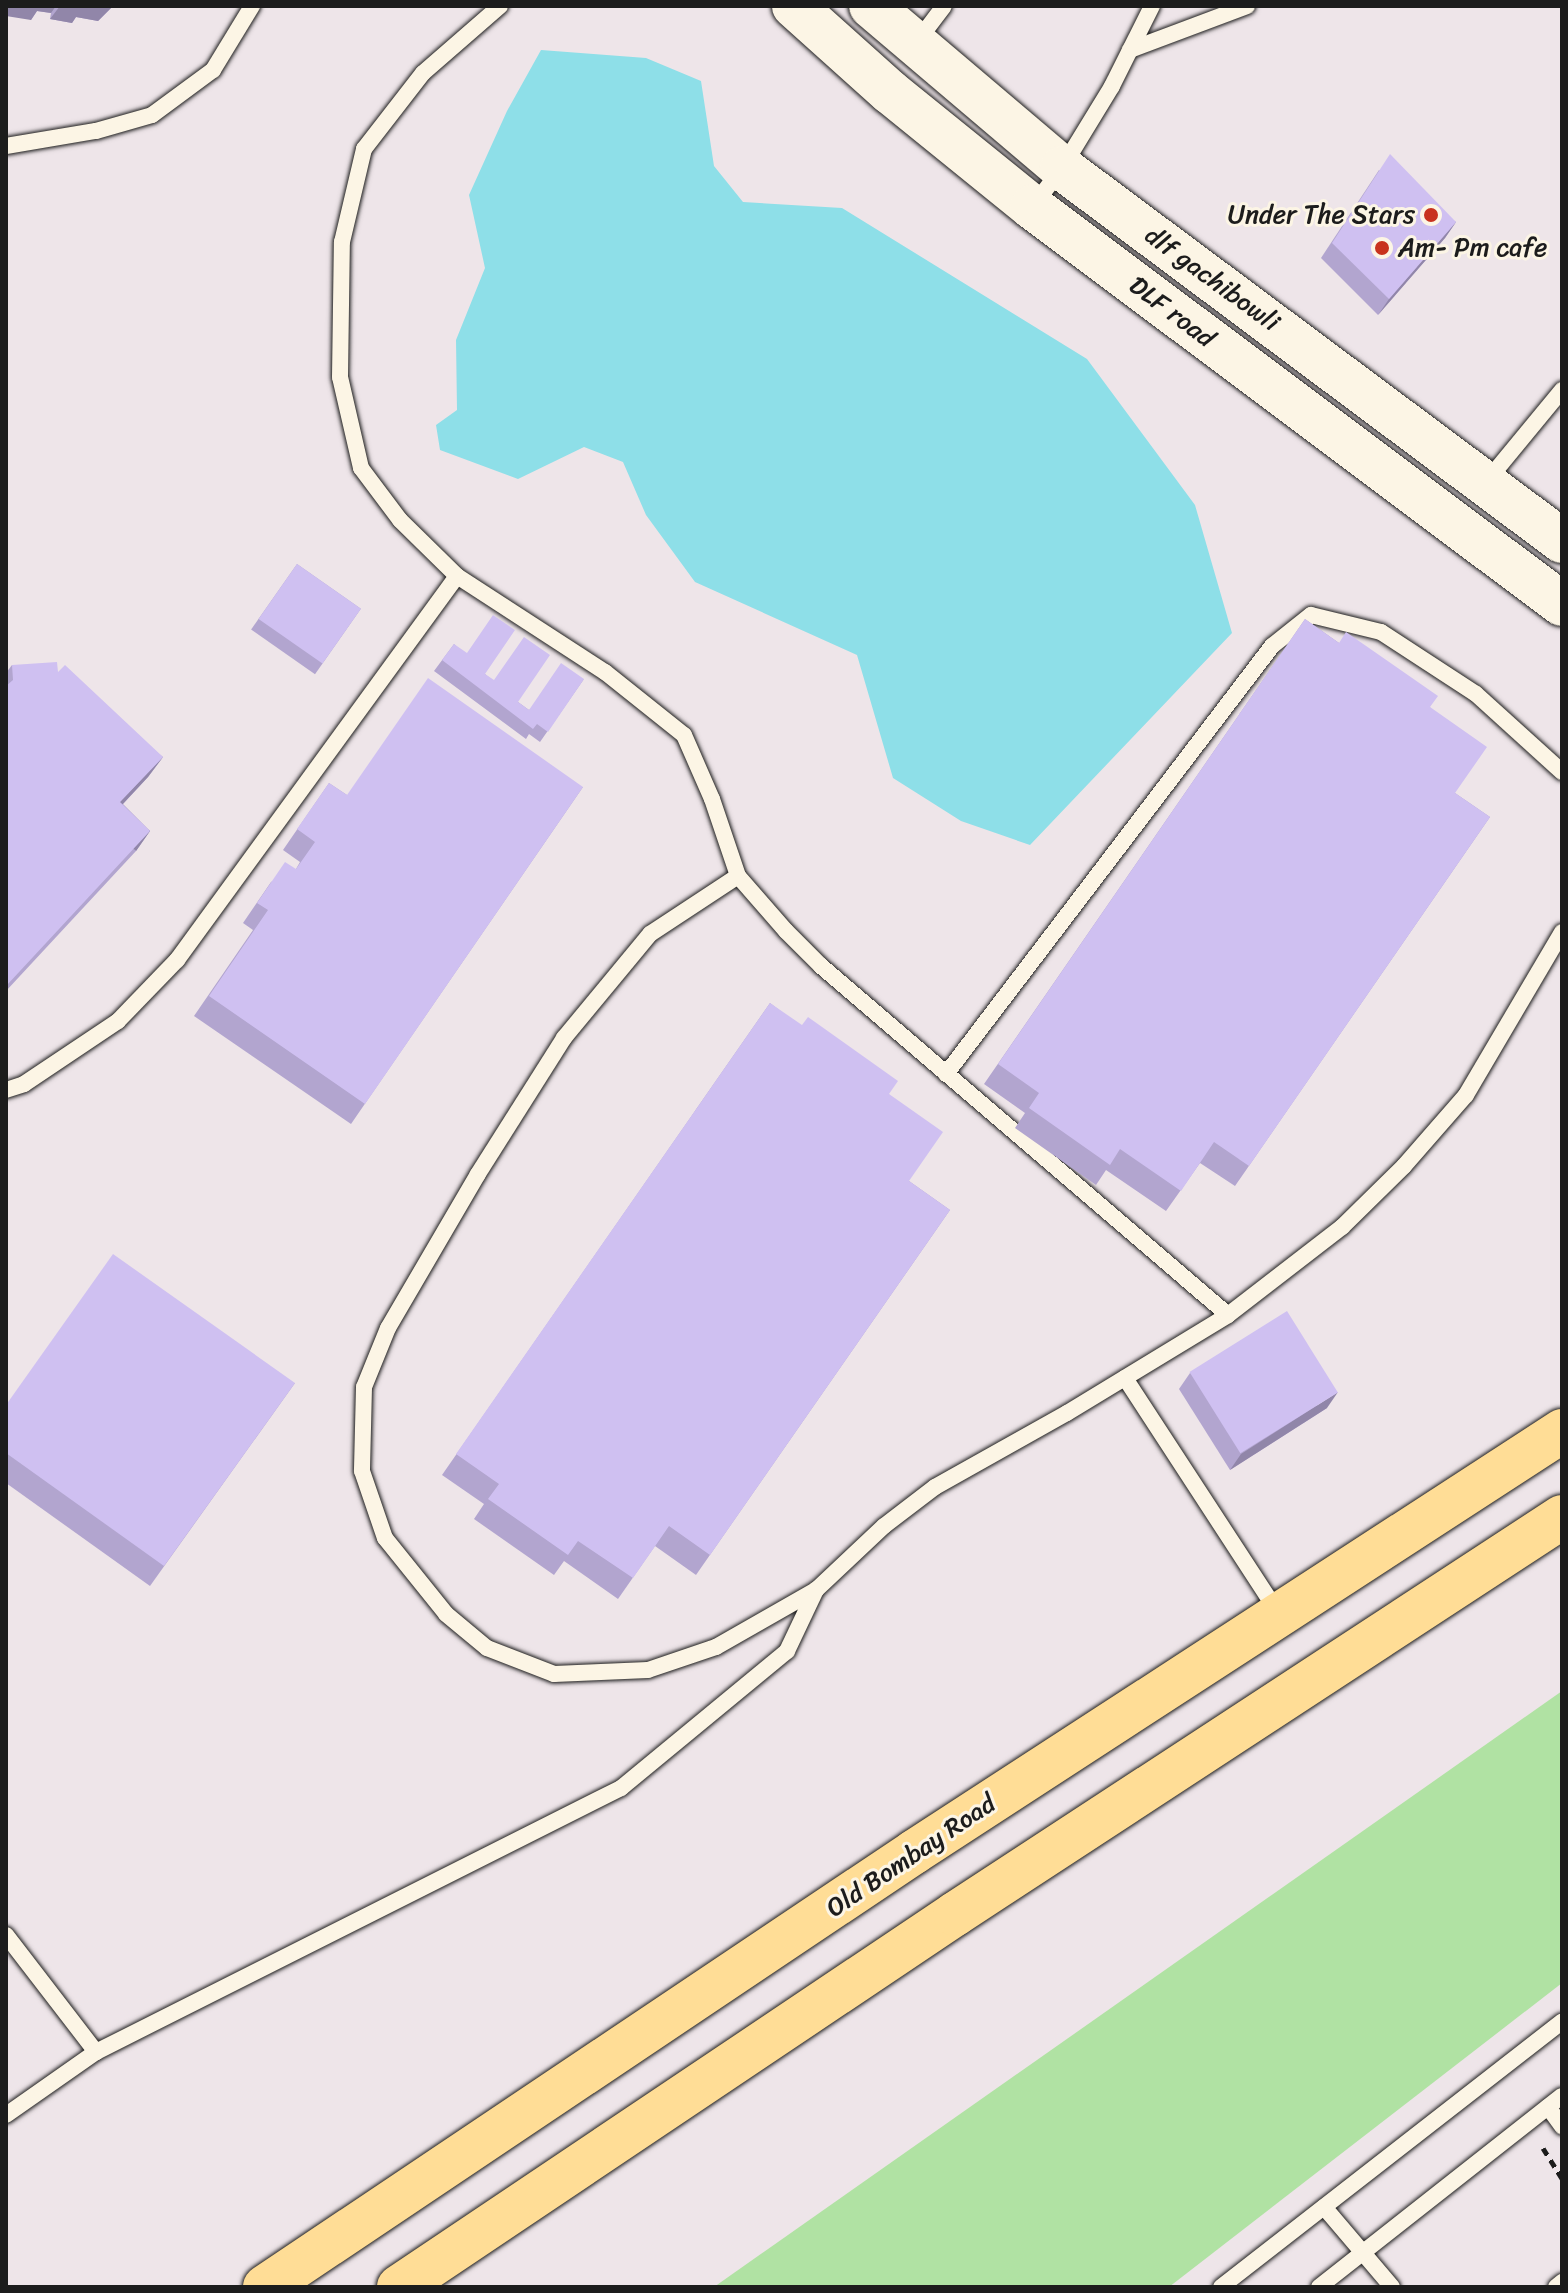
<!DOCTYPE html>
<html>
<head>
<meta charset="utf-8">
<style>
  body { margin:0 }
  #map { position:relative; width:1568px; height:2293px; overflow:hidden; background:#eee5e9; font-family:Sriracha,sans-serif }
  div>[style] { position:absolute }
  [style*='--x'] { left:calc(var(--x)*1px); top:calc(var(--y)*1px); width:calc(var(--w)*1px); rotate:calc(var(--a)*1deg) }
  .green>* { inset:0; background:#b0e2a3 }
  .water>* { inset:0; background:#8edfe8 }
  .path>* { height:5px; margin-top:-2.5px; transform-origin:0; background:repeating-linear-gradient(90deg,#1c1c1c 0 8px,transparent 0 14px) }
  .roads { filter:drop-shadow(0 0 2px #1c1c1c) drop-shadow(0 0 2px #1c1c1c) }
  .lane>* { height:16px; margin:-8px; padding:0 8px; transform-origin:8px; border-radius:8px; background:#fcf5e5 }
  .secondary>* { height:44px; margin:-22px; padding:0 22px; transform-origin:22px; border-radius:22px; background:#fcf5e5 }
  .primary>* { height:44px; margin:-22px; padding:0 22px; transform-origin:22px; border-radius:22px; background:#ffdd96 }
  .wall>* { inset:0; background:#b2a5cf; transform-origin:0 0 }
  .shaded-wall>* { inset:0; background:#9186a9; transform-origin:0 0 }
  .building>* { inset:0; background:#cfc0f1; transform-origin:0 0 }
  .dots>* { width:22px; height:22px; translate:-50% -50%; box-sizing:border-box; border:4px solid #fcf5e5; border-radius:50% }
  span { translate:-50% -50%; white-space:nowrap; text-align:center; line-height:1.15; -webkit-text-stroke:6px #fcf5e5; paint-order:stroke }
  .poi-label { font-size:26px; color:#1c1c1c }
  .right { translate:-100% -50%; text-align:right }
  .left { translate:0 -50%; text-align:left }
  .street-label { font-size:26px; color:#1c1c1c }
  .frame { position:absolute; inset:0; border:8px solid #1c1c1c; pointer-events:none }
</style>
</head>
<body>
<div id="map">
  <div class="green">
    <i style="clip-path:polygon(1562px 1691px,1562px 1983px,1169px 2287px,714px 2287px)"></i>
  </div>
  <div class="water">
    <i style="clip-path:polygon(541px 50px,646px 58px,701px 81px,714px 166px,743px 202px,842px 208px,1087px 359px,1195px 505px,1232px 633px,1030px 845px,961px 821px,893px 778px,857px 655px,695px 582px,646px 515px,623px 462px,584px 447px,518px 479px,440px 450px,436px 425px,457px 410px,456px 340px,485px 268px,469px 195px,507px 111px)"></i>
  </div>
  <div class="path">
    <i style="--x:1543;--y:2148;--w:36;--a:58"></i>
  </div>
  <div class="roads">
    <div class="lane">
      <i style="--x:916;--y:43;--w:46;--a:-52.9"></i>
      <i style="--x:1130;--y:50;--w:125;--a:-20.6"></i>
      <i style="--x:6;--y:146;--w:91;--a:-9.5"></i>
      <i style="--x:96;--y:131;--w:58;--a:-15.9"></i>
      <i style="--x:152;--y:115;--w:76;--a:-36.4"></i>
      <i style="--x:213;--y:70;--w:75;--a:-58.6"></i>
      <i style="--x:1033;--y:206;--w:48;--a:-52.7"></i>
      <i style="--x:1062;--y:168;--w:96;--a:-58.6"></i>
      <i style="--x:1112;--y:86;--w:89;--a:-63.4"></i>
      <i style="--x:1487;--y:481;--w:118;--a:-50.5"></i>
      <i style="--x:457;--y:576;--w:176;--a:33"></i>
      <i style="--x:605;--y:672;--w:101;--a:38.6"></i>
      <i style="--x:684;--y:735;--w:70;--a:66.4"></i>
      <i style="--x:712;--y:799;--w:81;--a:71.3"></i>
      <i style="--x:738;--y:876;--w:73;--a:48.9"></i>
      <i style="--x:786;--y:931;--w:49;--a:45"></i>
      <i style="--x:821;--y:966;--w:536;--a:40.61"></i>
      <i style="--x:738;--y:876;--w:105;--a:146.6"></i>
      <i style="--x:650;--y:934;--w:135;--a:129.6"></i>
      <i style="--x:564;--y:1038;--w:161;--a:122.3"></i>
      <i style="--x:478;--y:1174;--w:178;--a:120.3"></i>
      <i style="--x:388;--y:1328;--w:64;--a:112.1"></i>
      <i style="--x:364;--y:1387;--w:84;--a:91.4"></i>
      <i style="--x:362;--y:1471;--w:71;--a:71.1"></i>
      <i style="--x:385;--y:1538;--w:97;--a:51.2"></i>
      <i style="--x:446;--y:1614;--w:53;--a:39.7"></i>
      <i style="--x:487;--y:1648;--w:72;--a:21.2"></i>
      <i style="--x:554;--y:1674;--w:94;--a:-2.4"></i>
      <i style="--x:648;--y:1670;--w:72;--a:-18.7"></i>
      <i style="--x:716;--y:1647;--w:115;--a:-29.7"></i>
      <i style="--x:816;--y:1590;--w:93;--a:-43.3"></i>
      <i style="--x:884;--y:1526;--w:64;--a:-37.4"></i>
      <i style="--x:935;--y:1487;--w:151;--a:-29.3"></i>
      <i style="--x:1067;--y:1413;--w:188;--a:-31.3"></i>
      <i style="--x:1228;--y:1315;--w:144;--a:-37.7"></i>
      <i style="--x:1342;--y:1227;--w:87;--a:-44.5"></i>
      <i style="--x:1404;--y:1166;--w:94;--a:-48.9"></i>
      <i style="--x:1466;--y:1095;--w:189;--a:-59.5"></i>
      <i style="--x:946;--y:1074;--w:538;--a:-52.7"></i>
      <i style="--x:1272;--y:646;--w:50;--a:-38.5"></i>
      <i style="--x:1311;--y:615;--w:72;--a:13.7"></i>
      <i style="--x:1381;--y:632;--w:113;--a:33.1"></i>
      <i style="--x:1476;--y:694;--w:116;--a:42.2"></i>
      <i style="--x:6;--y:1090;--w:19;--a:-18"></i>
      <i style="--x:24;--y:1084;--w:113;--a:-33.8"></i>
      <i style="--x:118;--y:1021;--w:85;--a:-46"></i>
      <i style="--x:177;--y:960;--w:475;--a:-53.9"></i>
      <i style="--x:457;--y:576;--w:80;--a:-135.5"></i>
      <i style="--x:400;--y:520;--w:65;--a:-126.9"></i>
      <i style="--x:361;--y:468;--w:93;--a:-103"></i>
      <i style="--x:340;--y:377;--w:135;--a:-89.2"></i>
      <i style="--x:342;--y:242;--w:96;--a:-76.7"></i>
      <i style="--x:364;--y:149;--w:96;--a:-52.2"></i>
      <i style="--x:423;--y:73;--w:102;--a:-41"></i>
      <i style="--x:1125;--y:1378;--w:282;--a:56.9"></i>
      <i style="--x:6;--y:1935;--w:148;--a:52.4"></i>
      <i style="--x:1548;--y:2107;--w:24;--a:54"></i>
      <i style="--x:6;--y:2115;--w:110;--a:-35"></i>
      <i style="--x:96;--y:2052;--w:588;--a:-26.7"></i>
      <i style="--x:621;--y:1788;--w:215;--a:-39.5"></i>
      <i style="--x:787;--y:1651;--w:68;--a:-64.6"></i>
      <i style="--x:1324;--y:2207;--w:105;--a:49.6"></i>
      <i style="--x:1221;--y:2287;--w:432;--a:-37.9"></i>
      <i style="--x:1319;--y:2287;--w:309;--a:-38.2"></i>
      <i style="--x:1556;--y:2287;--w:8;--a:-40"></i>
    </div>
    <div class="secondary">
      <i style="--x:794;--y:6;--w:129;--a:41.9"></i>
      <i style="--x:890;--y:92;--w:183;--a:39"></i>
      <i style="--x:1032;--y:207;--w:662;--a:36.84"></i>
      <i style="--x:871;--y:6;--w:250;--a:40.3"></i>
      <i style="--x:1062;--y:168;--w:624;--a:36.72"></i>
    </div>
    <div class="primary">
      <i style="--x:265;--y:2287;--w:781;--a:-33.83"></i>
      <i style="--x:914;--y:1852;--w:773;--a:-33.01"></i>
      <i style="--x:399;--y:2287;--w:670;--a:-33.86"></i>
      <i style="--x:955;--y:1914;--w:725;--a:-33.19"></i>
    </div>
  </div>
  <div class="wall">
    <i style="clip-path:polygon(6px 6px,113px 6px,98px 21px,76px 17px,72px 23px,50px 19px,51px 13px,37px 11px,31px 20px)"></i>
    <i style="clip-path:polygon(1379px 170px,1456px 222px,1445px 238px,1378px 315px,1321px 258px)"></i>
    <i style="left:297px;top:564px;width:78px;height:80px;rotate:35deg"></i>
    <i style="clip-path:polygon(1305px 619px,1430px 707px,1455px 793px,1490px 817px,1235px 1186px,1200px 1163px,1166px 1211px,1106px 1170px,1096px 1185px,1015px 1128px,1025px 1113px,984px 1084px)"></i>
    <i style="clip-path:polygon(454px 644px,485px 674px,518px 702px,529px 710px,584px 679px,540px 742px,529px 734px,526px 739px,434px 671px)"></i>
    <i style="clip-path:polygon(12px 665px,58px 672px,163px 757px,148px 777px,123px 804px,150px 831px,136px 851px,6px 991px,6px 673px)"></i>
    <i style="clip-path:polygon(329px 783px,347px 795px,583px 787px,351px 1124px,194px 1016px,253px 930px,243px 923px,271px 882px,296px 869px,300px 862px,283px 850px)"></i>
    <i style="clip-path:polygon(770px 1003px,889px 1094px,909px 1181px,950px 1210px,696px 1575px,655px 1546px,618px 1599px,564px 1561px,554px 1575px,474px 1519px,484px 1504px,442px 1475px)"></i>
    <i style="clip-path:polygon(1190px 1373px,1327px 1408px,1230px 1470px,1179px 1389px)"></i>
    <i style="clip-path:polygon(295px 1383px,150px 1586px,6px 1483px,6px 1405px)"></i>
  </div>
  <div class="shaded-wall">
    <i style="clip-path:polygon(6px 6px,56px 6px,51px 13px,37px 11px,31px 20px,6px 16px)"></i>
    <i style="clip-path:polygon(60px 6px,113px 6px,98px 21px,76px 17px,72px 23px,50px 19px)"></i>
    <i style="clip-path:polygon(1456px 222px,1445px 238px,1378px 315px,1389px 299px)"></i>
    <i style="clip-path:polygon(163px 757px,148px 777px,106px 822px,120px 802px)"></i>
    <i style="left:150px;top:831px;width:24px;height:210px;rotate:125deg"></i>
    <i style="clip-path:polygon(1338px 1392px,1327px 1408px,1230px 1470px,1241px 1454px)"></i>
  </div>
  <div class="building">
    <i style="clip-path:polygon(1390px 154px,1456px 222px,1389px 299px,1332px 243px)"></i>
    <i style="left:297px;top:564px;width:78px;height:67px;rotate:35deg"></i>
    <i style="clip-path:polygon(493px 615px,515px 630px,485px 674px,494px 680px,524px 637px,550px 655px,518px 702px,529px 710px,561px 663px,584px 679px,548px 732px,537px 724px,533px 729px,442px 660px,454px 644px,467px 653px)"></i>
    <i style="clip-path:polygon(1305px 619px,1339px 643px,1346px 632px,1438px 696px,1430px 707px,1487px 747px,1455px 793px,1490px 817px,1249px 1166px,1214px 1142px,1181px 1191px,1120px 1149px,1110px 1165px,1029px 1108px,1039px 1093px,998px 1064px)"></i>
    <i style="clip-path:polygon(57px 662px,58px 672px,65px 665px,163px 757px,120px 802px,150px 831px,7px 985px,6px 930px,8px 927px,6px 925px,6px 686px,13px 680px,12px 665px)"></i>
    <i style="clip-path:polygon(428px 678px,583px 787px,365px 1104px,209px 996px,268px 910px,257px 903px,285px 862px,296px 869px,315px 842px,297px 829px,329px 783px,347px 795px)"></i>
    <i style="clip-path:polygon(770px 1003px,802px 1025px,808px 1017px,898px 1081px,889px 1094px,943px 1132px,909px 1181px,950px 1210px,710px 1555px,669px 1526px,633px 1578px,578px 1541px,568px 1555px,488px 1499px,499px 1484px,456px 1454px)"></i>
    <i style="clip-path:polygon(113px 1254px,295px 1383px,164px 1566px,6px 1453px,6px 1405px)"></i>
    <i style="left:1287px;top:1311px;width:96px;height:115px;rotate:58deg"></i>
  </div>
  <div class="dots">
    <i style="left:1431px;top:215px;background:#c8321e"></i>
    <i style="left:1382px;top:248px;background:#c8321e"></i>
  </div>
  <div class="poi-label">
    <span class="right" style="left:1415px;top:215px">Under The Stars</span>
    <span class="left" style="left:1398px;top:248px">Am- Pm cafe</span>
  </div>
  <div class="street-label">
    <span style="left:1212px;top:279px;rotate:36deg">dlf gachibowli</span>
    <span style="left:1172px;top:312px;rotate:37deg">DLF road</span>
    <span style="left:911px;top:1856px;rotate:-34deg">Old Bombay Road</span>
  </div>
  <div class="frame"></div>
</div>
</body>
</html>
